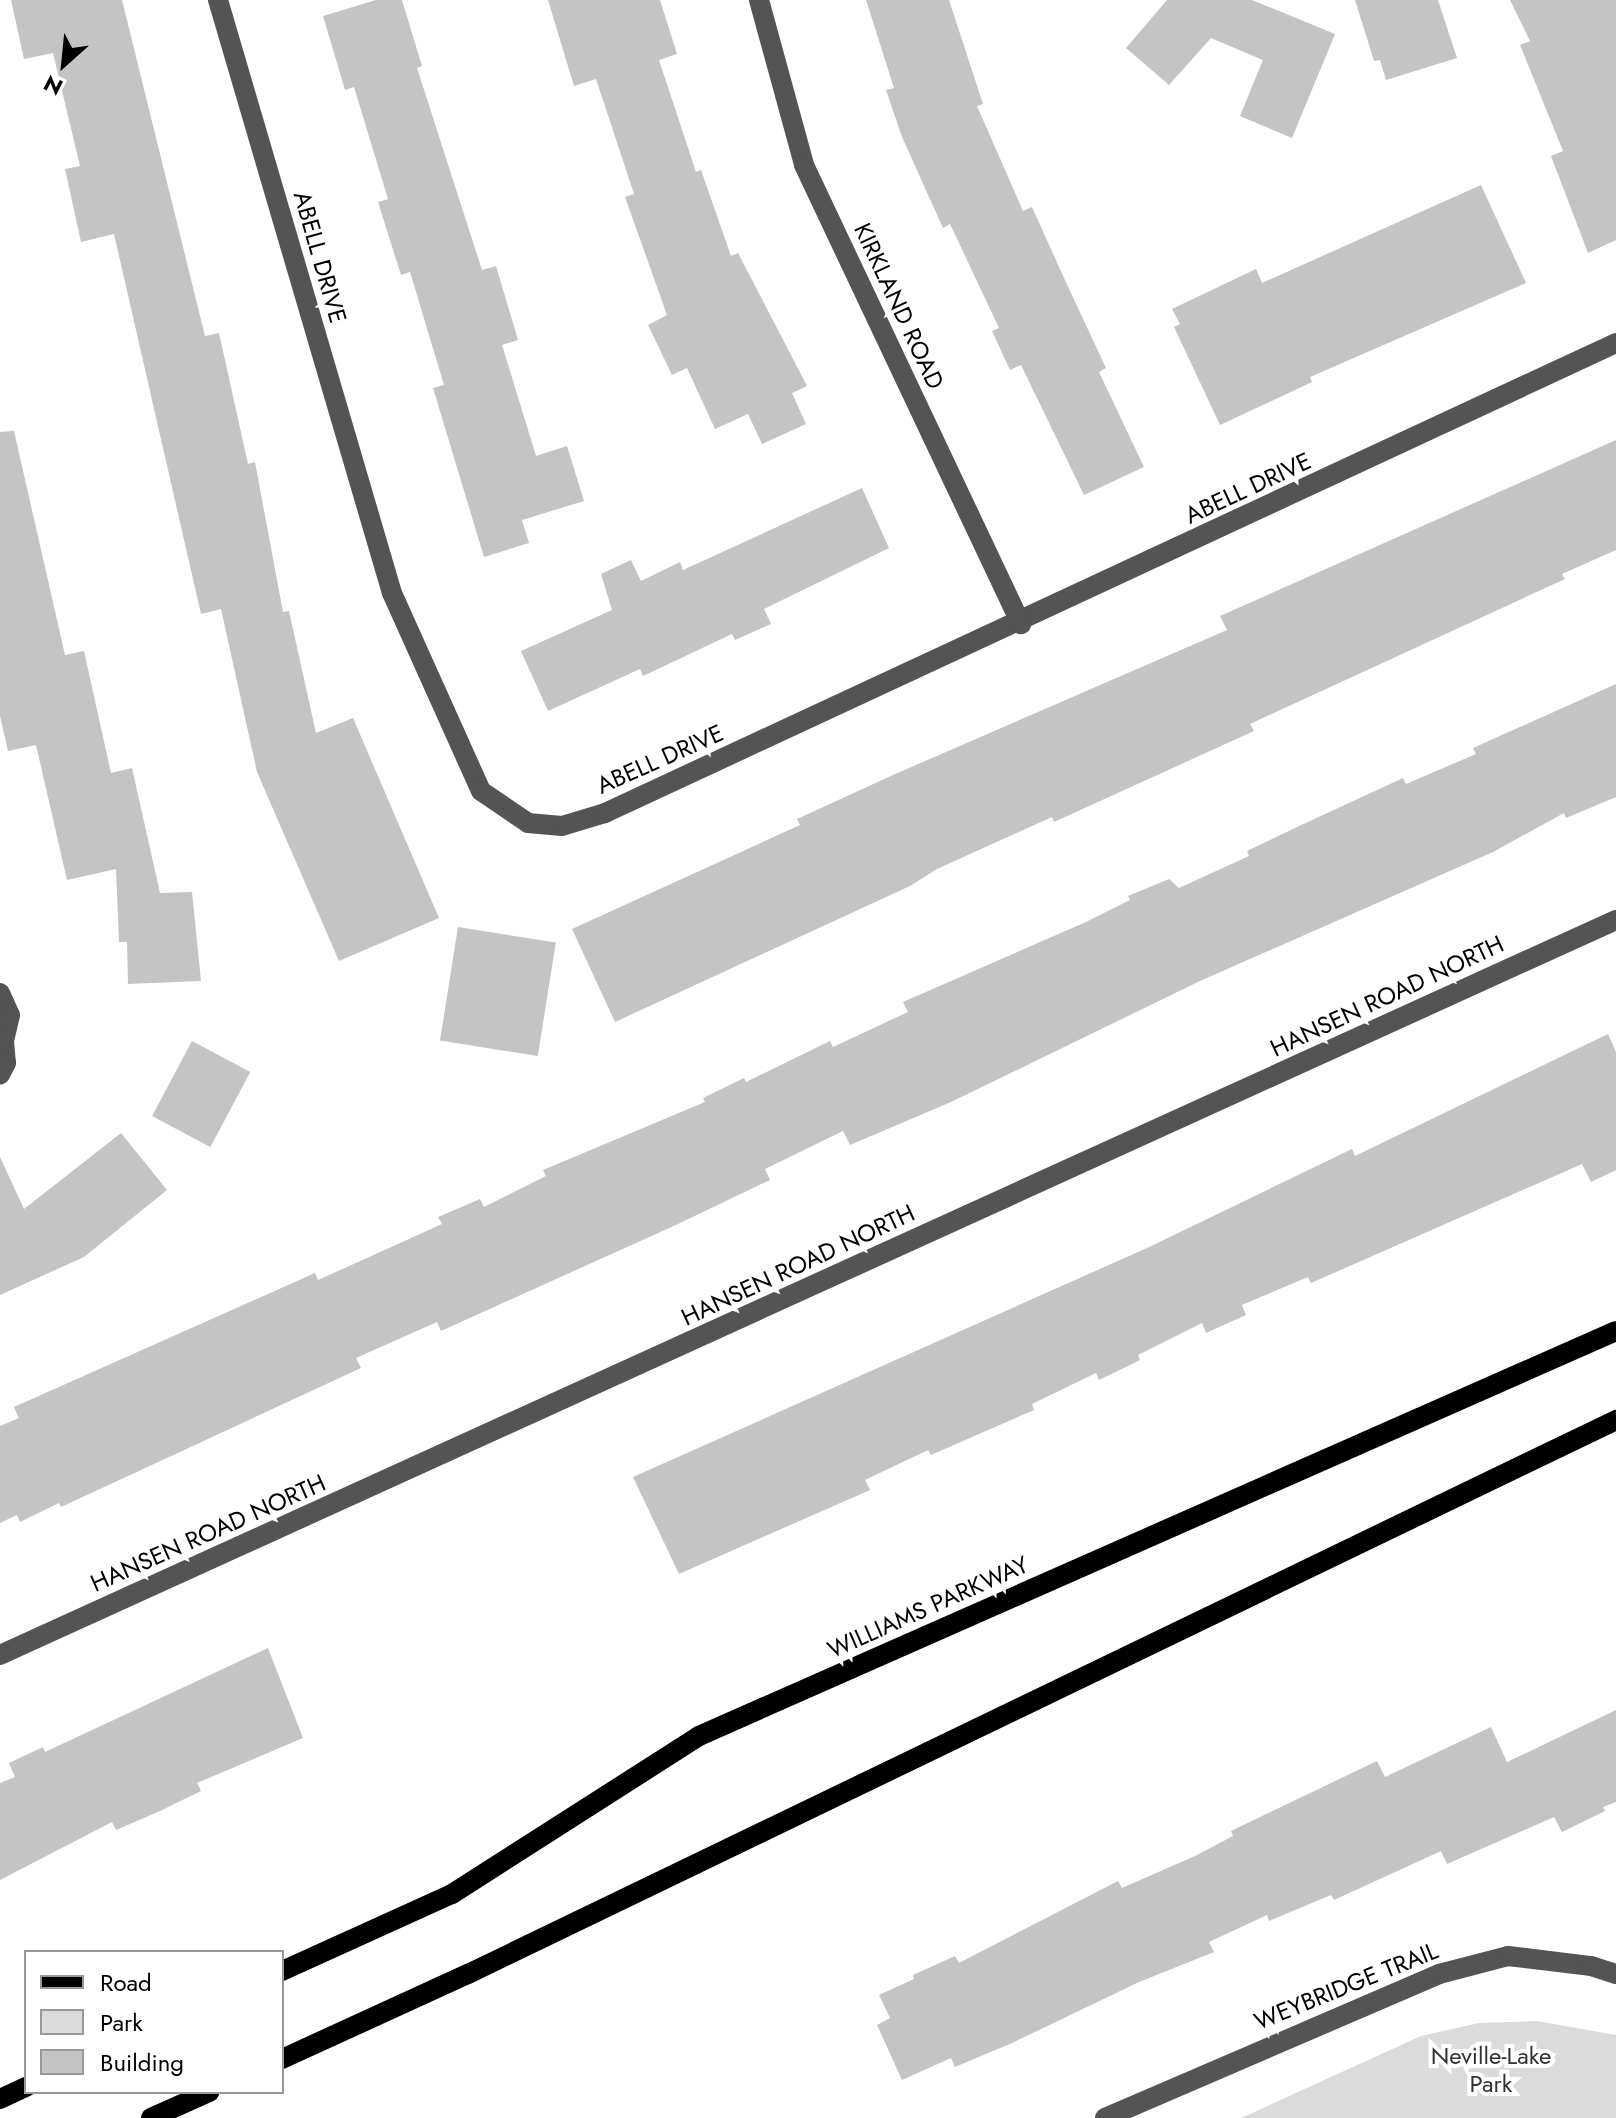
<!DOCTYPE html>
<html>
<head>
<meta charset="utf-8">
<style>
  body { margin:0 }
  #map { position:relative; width:1616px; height:2118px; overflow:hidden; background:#fff; font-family:Jost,sans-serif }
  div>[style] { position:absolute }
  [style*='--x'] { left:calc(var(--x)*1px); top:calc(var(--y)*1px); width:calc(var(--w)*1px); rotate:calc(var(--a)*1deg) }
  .green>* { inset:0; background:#dbdbdb }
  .building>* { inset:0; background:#c4c4c4; transform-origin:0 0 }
  .minor>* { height:20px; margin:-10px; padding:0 10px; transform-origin:10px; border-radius:10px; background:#545454 }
  .major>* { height:20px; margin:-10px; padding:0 10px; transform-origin:10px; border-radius:10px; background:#000 }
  span { translate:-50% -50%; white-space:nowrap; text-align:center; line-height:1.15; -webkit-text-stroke:8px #fff; paint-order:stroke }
  .street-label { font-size:24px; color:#000 }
  .park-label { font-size:24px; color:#323232 }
  .legend { position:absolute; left:24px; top:1950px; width:260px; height:144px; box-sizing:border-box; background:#fff; border:2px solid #999; margin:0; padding:10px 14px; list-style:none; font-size:24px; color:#000 }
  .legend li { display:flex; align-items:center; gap:16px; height:40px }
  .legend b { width:40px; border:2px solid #999 }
  .north { position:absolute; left:24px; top:24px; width:80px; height:80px; -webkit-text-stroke:6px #fff; paint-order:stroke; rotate:207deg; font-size:22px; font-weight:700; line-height:32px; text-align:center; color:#000 }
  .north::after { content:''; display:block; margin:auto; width:28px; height:36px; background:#000; clip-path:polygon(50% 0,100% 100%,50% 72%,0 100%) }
</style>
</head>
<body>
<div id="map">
  <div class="green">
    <i style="clip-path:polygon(1537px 2021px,1616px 2035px,1616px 2118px,1241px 2118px,1421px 2036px,1479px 2023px)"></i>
  </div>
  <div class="building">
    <i style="clip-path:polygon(11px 0,122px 0,205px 336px,219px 333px,248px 464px,255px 462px,283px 612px,289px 611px,316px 733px,353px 718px,439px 918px,339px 961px,257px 772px,221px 609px,201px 614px,114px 234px,81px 242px,65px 169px,80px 166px,53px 53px,24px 59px)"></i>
    <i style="clip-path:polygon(376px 0,402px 0,422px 66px,417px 68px,482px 270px,496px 266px,518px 340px,502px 345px,536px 456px,567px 446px,584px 501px,522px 520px,529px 543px,484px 557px,433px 388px,444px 385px,410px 272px,401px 275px,378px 202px,388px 199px,354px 87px,345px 90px,323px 16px)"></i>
    <i style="clip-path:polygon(548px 0,660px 0,677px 54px,659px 60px,696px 172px,701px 170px,731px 256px,738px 253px,807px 386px,792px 393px,806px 424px,762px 444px,748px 414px,715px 429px,687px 368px,672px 375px,648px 325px,667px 315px,625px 197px,634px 194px,596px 79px,574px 86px)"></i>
    <i style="clip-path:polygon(866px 0,949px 0,983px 104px,977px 106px,1023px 211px,1032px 207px,1064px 278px,1106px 368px,1099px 372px,1144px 467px,1084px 495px,1021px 365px,1010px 370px,992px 331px,999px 328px,950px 224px,943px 228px,902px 137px,886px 90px,894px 88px)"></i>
    <i style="clip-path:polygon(1167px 0,1252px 0,1335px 34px,1292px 138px,1240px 116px,1263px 60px,1211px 38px,1169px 85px,1126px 48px)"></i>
    <i style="clip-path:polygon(1355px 0,1438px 0,1457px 58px,1386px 80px,1380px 60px,1374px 61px)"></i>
    <i style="clip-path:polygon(1510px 0,1616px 0,1616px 240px,1588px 253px,1551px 156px,1563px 151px,1520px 45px,1530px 41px)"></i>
    <i style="clip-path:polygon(1481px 185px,1526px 283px,1310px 377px,1312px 382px,1220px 425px,1174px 327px,1180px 324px,1172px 309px,1256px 269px,1262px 283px)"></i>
    <i style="clip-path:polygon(14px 431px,65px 655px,84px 651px,111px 773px,132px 768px,160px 893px,192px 892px,201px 981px,128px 984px,127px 942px,119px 942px,116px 869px,67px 880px,36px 745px,8px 751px,0 716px,0 432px)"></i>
    <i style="clip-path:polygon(1616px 440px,1616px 550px,1562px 574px,1565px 579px,1250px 724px,1254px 731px,1054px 822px,1052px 817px,937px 869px,910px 886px,615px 1022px,572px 929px,800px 825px,797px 819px,893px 775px,1227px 630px,1220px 616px)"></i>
    <i style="clip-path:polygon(862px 488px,889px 548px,764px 609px,771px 624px,735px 640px,732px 634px,643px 676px,640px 669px,548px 711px,521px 651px,612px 610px,601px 574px,631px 560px,641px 581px,680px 562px,683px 570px)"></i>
    <i style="clip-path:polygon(1616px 684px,1616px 797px,1566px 818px,1564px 813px,1493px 852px,1200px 981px,951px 1102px,850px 1145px,843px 1131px,765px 1169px,770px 1180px,678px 1224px,441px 1331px,437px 1322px,356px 1358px,361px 1368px,61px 1507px,59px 1503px,20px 1522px,17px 1515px,0 1523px,0 1426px,19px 1418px,14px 1407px,315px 1273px,318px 1280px,367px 1258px,442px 1224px,438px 1217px,480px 1199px,484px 1207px,546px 1176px,543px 1170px,705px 1102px,703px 1098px,744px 1078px,746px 1082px,830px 1041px,833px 1047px,908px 1012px,903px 1002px,1086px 922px,1130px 900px,1128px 896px,1169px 879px,1179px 888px,1249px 856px,1247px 851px,1297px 827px,1403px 778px,1406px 784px,1476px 754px,1473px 748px)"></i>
    <i style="left:458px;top:927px;width:99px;height:115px;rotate:9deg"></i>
    <i style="clip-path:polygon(1608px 1034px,1616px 1052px,1616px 1170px,1591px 1182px,1582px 1164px,1311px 1283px,1308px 1277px,1242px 1305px,1246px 1315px,1206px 1333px,1202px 1323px,1138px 1355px,1140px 1360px,1099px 1380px,1096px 1373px,1032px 1404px,1034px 1410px,931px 1455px,928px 1450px,865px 1480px,870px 1490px,679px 1574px,633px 1477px,1147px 1248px,1352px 1149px,1355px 1156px)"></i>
    <i style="left:192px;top:1041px;width:66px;height:85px;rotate:28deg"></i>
    <i style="clip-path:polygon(121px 1133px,167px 1190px,84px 1257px,0 1295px,0 1157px,24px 1209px)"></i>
    <i style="clip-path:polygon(268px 1648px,303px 1738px,197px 1783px,201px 1791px,160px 1811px,116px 1830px,112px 1822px,0 1880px,0 1783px,15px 1777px,9px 1763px,43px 1747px,45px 1752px)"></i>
    <i style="clip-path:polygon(1616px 1710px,1616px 1802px,1603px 1807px,1605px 1811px,1562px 1832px,1554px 1817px,1447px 1864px,1441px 1851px,1334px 1900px,1331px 1895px,1269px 1921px,1267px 1915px,1209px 1942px,1214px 1952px,1139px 1982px,1012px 2043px,955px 2067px,951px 2058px,902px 2080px,877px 2025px,890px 2018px,879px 1995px,914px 1979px,913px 1975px,955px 1956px,959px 1963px,1118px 1881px,1122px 1888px,1195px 1856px,1233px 1836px,1231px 1831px,1377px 1761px,1385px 1777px,1491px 1727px,1507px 1762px)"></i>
  </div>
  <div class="minor">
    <i style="--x:218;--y:0;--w:618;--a:73.65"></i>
    <i style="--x:392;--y:593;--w:217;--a:65.8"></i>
    <i style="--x:481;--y:791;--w:57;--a:34.2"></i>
    <i style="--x:528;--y:823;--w:34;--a:5"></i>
    <i style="--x:562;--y:826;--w:45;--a:-16.8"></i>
    <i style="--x:605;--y:813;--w:1115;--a:-24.93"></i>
    <i style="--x:759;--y:0;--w:171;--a:74.7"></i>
    <i style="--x:804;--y:165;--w:508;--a:64.7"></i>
    <i style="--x:0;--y:993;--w:24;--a:66"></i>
    <i style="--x:10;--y:1015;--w:27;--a:103"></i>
    <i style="--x:4;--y:1041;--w:22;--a:85"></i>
    <i style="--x:6;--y:1063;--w:13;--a:117"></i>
    <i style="--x:0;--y:1655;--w:1775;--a:-24.46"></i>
    <i style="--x:1105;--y:2118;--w:364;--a:-23.3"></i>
    <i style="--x:1439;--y:1974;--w:71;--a:-14.6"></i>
    <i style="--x:1508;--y:1956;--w:84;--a:6.9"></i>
    <i style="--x:1591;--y:1966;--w:26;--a:18"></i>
  </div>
  <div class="major">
    <i style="--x:282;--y:1971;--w:187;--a:-24.4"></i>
    <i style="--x:452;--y:1894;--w:293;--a:-32.6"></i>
    <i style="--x:699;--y:1736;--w:1002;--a:-23.83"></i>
    <i style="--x:282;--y:2059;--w:205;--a:-24.6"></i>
    <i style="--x:468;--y:1974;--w:1275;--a:-25.76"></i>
    <i style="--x:0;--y:2099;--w:29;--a:-25"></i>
    <i style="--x:151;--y:2118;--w:64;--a:-24.1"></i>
  </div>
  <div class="street-label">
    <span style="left:320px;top:257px;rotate:74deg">ABELL DRIVE</span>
    <span style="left:899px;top:306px;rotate:65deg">KIRKLAND ROAD</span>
    <span style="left:1248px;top:488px;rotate:-25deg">ABELL DRIVE</span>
    <span style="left:660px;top:759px;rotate:-24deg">ABELL DRIVE</span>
    <span style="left:1387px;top:996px;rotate:-25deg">HANSEN ROAD NORTH</span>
    <span style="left:798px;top:1265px;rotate:-25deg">HANSEN ROAD NORTH</span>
    <span style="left:208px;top:1533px;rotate:-24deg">HANSEN ROAD NORTH</span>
    <span style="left:928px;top:1607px;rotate:-24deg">WILLIAMS PARKWAY</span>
    <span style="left:1346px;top:1986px;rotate:-22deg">WEYBRIDGE TRAIL</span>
  </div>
  <div class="park-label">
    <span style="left:1491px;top:2070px">Neville-Lake<br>Park</span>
  </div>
  <ul class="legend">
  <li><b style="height:10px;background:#000"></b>Road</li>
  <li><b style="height:22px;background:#dbdbdb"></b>Park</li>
  <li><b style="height:22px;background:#c4c4c4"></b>Building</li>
  </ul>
  <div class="north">N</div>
</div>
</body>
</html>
